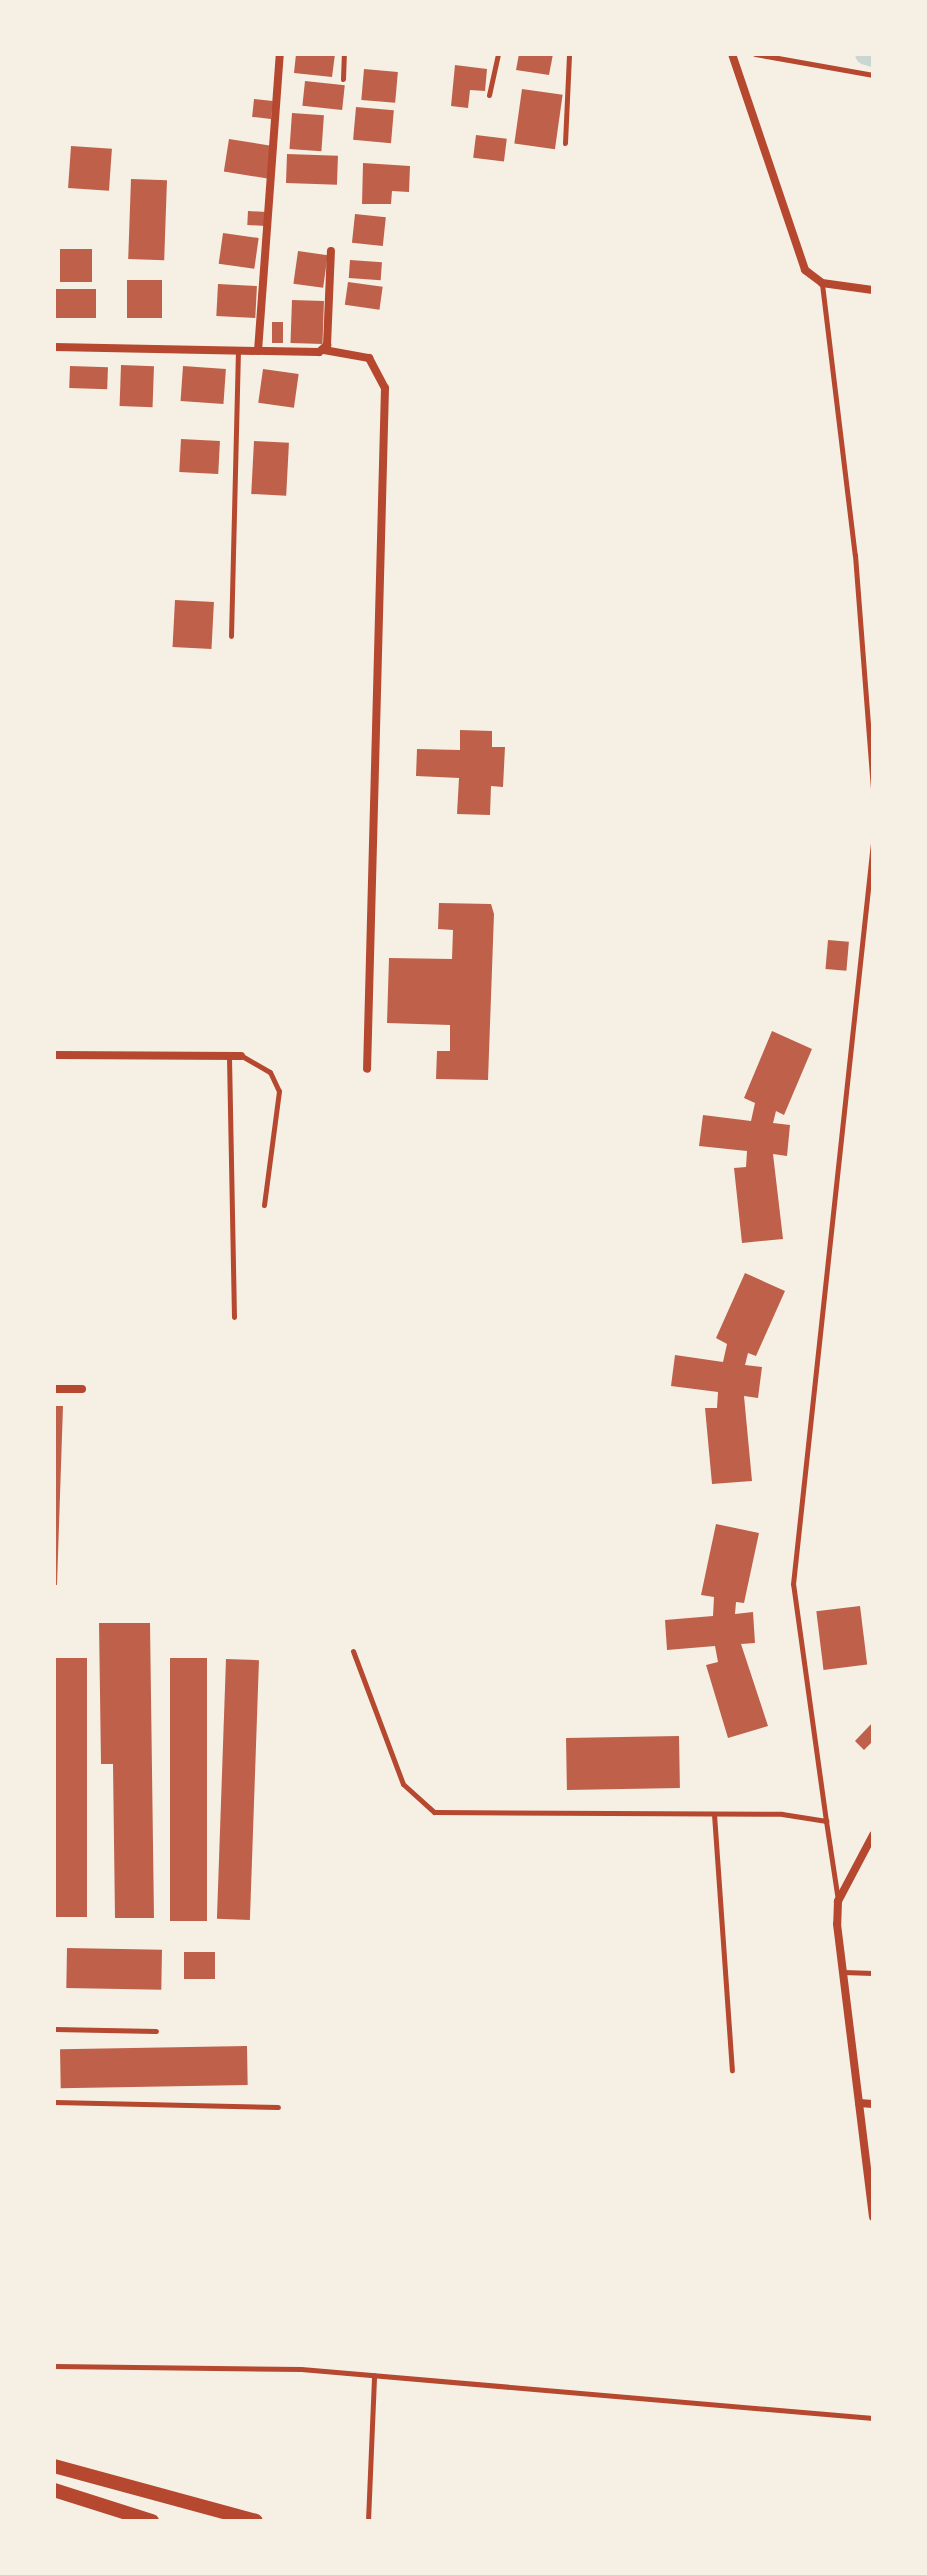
<!DOCTYPE html>
<html>
<head>
<meta charset="utf-8">
<style>
  body { margin:0 }
  #map { position:relative; width:927px; height:2575px; overflow:hidden; background:#f6efe4; font-family:"Alegreya Sans",sans-serif }
  div>[style] { position:absolute }
  [style*='--x'] { left:calc(var(--x)*1px); top:calc(var(--y)*1px); width:calc(var(--w)*1px); rotate:calc(var(--a)*1deg) }
  .canal>* { height:22px; margin:-11px; padding:0 11px; transform-origin:11px; border-radius:11px; background:#c9d6d2 }
  .building>* { inset:0; background:#bf614a; transform-origin:0 0 }
  .service>* { height:5px; margin:-2.5px; padding:0 2.5px; transform-origin:2.5px; border-radius:2.5px; background:#b5482f }
  .minor>* { height:8px; margin:-4px; padding:0 4px; transform-origin:4px; border-radius:4px; background:#b5482f }
  .primary>* { height:14px; margin:-7px; padding:0 7px; transform-origin:7px; border-radius:7px; background:#b5482f }
  span { translate:-50% -50%; white-space:nowrap; text-align:center; line-height:1.15; -webkit-text-stroke:8px #f6efe4; paint-order:stroke }
  .frame { position:absolute; inset:0; border:56px solid #f6efe4; pointer-events:none }
</style>
</head>
<body>
<div id="map">
  <div class="canal">
    <i style="--x:866;--y:54;--w:7;--a:16"></i>
  </div>
  <div class="building">
    <i style="clip-path:polygon(296px 54px,335px 54px,332px 77px,294px 73px)"></i>
    <i style="clip-path:polygon(519px 54px,553px 54px,549px 75px,516px 70px)"></i>
    <i style="clip-path:polygon(455px 65px,487px 69px,485px 91px,470px 90px,468px 108px,451px 106px)"></i>
    <i style="left:364px;top:69px;width:34px;height:31px;rotate:5deg"></i>
    <i style="left:305px;top:81px;width:40px;height:25px;rotate:6deg"></i>
    <i style="left:522px;top:89px;width:41px;height:55px;rotate:8deg"></i>
    <i style="left:254px;top:99px;width:19px;height:18px;rotate:6deg"></i>
    <i style="left:356px;top:107px;width:38px;height:33px;rotate:5deg"></i>
    <i style="left:292px;top:113px;width:32px;height:36px;rotate:4deg"></i>
    <i style="left:476px;top:135px;width:31px;height:23px;rotate:7deg"></i>
    <i style="left:229px;top:139px;width:44px;height:33px;rotate:9deg"></i>
    <i style="left:71px;top:146px;width:41px;height:42px;rotate:4deg"></i>
    <i style="left:287px;top:154px;width:51px;height:29px;rotate:2deg"></i>
    <i style="clip-path:polygon(363px 163px,410px 166px,409px 192px,392px 191px,391px 204px,362px 204px)"></i>
    <i style="left:131px;top:179px;width:36px;height:80px;rotate:2deg"></i>
    <i style="left:248px;top:211px;width:18px;height:14px;rotate:3deg"></i>
    <i style="left:355px;top:214px;width:31px;height:29px;rotate:6deg"></i>
    <i style="left:223px;top:233px;width:36px;height:31px;rotate:8deg"></i>
    <i style="left:60px;top:249px;width:32px;height:33px"></i>
    <i style="left:298px;top:251px;width:30px;height:33px;rotate:8deg"></i>
    <i style="left:350px;top:260px;width:32px;height:18px;rotate:4deg"></i>
    <i style="left:127px;top:280px;width:35px;height:38px"></i>
    <i style="left:348px;top:282px;width:35px;height:23px;rotate:8deg"></i>
    <i style="left:218px;top:284px;width:39px;height:32px;rotate:3deg"></i>
    <i style="left:56px;top:289px;width:40px;height:29px"></i>
    <i style="left:292px;top:300px;width:32px;height:43px;rotate:2deg"></i>
    <i style="left:272px;top:322px;width:11px;height:21px"></i>
    <i style="left:121px;top:365px;width:33px;height:41px;rotate:2deg"></i>
    <i style="left:70px;top:366px;width:38px;height:22px;rotate:2deg"></i>
    <i style="left:183px;top:366px;width:43px;height:35px;rotate:4deg"></i>
    <i style="left:263px;top:369px;width:36px;height:34px;rotate:8deg"></i>
    <i style="left:181px;top:439px;width:39px;height:33px;rotate:3deg"></i>
    <i style="left:254px;top:441px;width:35px;height:53px;rotate:3deg"></i>
    <i style="left:175px;top:600px;width:39px;height:47px;rotate:3deg"></i>
    <i style="clip-path:polygon(460px 730px,492px 731px,492px 747px,505px 747px,503px 787px,491px 786px,490px 815px,457px 814px,459px 778px,416px 776px,417px 749px,460px 750px)"></i>
    <i style="clip-path:polygon(439px 903px,491px 904px,494px 914px,488px 1080px,436px 1079px,437px 1051px,450px 1051px,450px 1025px,387px 1023px,389px 958px,452px 959px,453px 930px,438px 929px)"></i>
    <i style="left:828px;top:940px;width:21px;height:29px;rotate:5deg"></i>
    <i style="clip-path:polygon(772px 1031px,812px 1049px,784px 1115px,776px 1111px,773px 1123px,790px 1125px,787px 1156px,773px 1154px,783px 1239px,742px 1243px,734px 1168px,746px 1167px,747px 1151px,699px 1146px,703px 1115px,751px 1121px,755px 1103px,744px 1098px)"></i>
    <i style="clip-path:polygon(745px 1273px,785px 1291px,756px 1356px,748px 1353px,745px 1365px,762px 1367px,758px 1398px,744px 1396px,752px 1481px,712px 1484px,705px 1408px,717px 1408px,718px 1392px,671px 1386px,675px 1355px,723px 1362px,727px 1344px,716px 1338px)"></i>
    <i style="clip-path:polygon(54px 1406px,63px 1406px,57px 1585px,54px 1585px)"></i>
    <i style="clip-path:polygon(716px 1524px,759px 1533px,744px 1603px,736px 1602px,735px 1614px,753px 1612px,755px 1643px,741px 1644px,768px 1726px,728px 1738px,706px 1665px,718px 1662px,715px 1646px,667px 1650px,665px 1620px,713px 1616px,714px 1597px,701px 1595px)"></i>
    <i style="left:860px;top:1606px;width:59px;height:44px;rotate:83deg"></i>
    <i style="clip-path:polygon(99px 1623px,150px 1623px,154px 1918px,115px 1918px,113px 1764px,101px 1764px)"></i>
    <i style="left:54px;top:1658px;width:33px;height:259px"></i>
    <i style="left:170px;top:1658px;width:37px;height:263px"></i>
    <i style="left:226px;top:1659px;width:33px;height:260px;rotate:2deg"></i>
    <i style="clip-path:polygon(873px 1722px,873px 1741px,864px 1750px,855px 1741px)"></i>
    <i style="left:679px;top:1736px;width:52px;height:113px;rotate:89deg"></i>
    <i style="left:67px;top:1948px;width:95px;height:40px;rotate:1deg"></i>
    <i style="left:184px;top:1952px;width:31px;height:27px"></i>
    <i style="left:247px;top:2046px;width:39px;height:187px;rotate:89deg"></i>
  </div>
  <div class="service">
    <i style="--x:755;--y:54;--w:120;--a:10.1"></i>
    <i style="--x:343;--y:79;--w:25;--a:-88"></i>
    <i style="--x:489;--y:95;--w:42;--a:-77.6"></i>
    <i style="--x:565;--y:143;--w:89;--a:-87.4"></i>
    <i style="--x:822;--y:284;--w:273;--a:83.1"></i>
    <i style="--x:855;--y:555;--w:233;--a:85.6"></i>
    <i style="--x:231;--y:636;--w:285;--a:-88.6"></i>
    <i style="--x:242;--y:1056;--w:32;--a:30"></i>
    <i style="--x:270;--y:1072;--w:21;--a:65"></i>
    <i style="--x:279;--y:1091;--w:115;--a:97.5"></i>
    <i style="--x:229;--y:1057;--w:260;--a:88.9"></i>
    <i style="--x:353;--y:1651;--w:142;--a:69.4"></i>
    <i style="--x:403;--y:1784;--w:42;--a:42.1"></i>
    <i style="--x:434;--y:1812;--w:348;--a:0.3"></i>
    <i style="--x:782;--y:1814;--w:45;--a:9"></i>
    <i style="--x:826;--y:1821;--w:80;--a:81.4"></i>
    <i style="--x:714;--y:1814;--w:257;--a:86"></i>
    <i style="--x:826;--y:1821;--w:239;--a:-97.9"></i>
    <i style="--x:793;--y:1584;--w:745;--a:-83.84"></i>
    <i style="--x:843;--y:1972;--w:30;--a:2"></i>
    <i style="--x:54;--y:2029;--w:102;--a:1.1"></i>
    <i style="--x:54;--y:2102;--w:224;--a:1.3"></i>
    <i style="--x:54;--y:2366;--w:247;--a:0.7"></i>
    <i style="--x:301;--y:2369;--w:574;--a:4.9"></i>
    <i style="--x:368;--y:2521;--w:146;--a:-87.6"></i>
  </div>
  <div class="minor">
    <i style="--x:732;--y:54;--w:228;--a:71.3"></i>
    <i style="--x:805;--y:270;--w:21;--a:37"></i>
    <i style="--x:822;--y:283;--w:51;--a:7.8"></i>
    <i style="--x:54;--y:347;--w:265;--a:1.1"></i>
    <i style="--x:319;--y:352;--w:11;--a:-41"></i>
    <i style="--x:327;--y:345;--w:94;--a:-87.6"></i>
    <i style="--x:324;--y:350;--w:46;--a:10.1"></i>
    <i style="--x:369;--y:358;--w:34;--a:62"></i>
    <i style="--x:385;--y:388;--w:681;--a:91.51"></i>
    <i style="--x:258;--y:351;--w:298;--a:-85.8"></i>
    <i style="--x:54;--y:1055;--w:187;--a:0.3"></i>
    <i style="--x:54;--y:1389;--w:28;--a:0"></i>
    <i style="--x:873;--y:1835;--w:75;--a:117.9"></i>
    <i style="--x:838;--y:1901;--w:23;--a:92"></i>
    <i style="--x:837;--y:1924;--w:295;--a:83"></i>
    <i style="--x:859;--y:2103;--w:14;--a:4"></i>
  </div>
  <div class="primary">
    <i style="--x:54;--y:2466;--w:209;--a:15.2"></i>
    <i style="--x:54;--y:2490;--w:103;--a:17.6"></i>
  </div>
  <div class="frame"></div>
</div>
</body>
</html>
